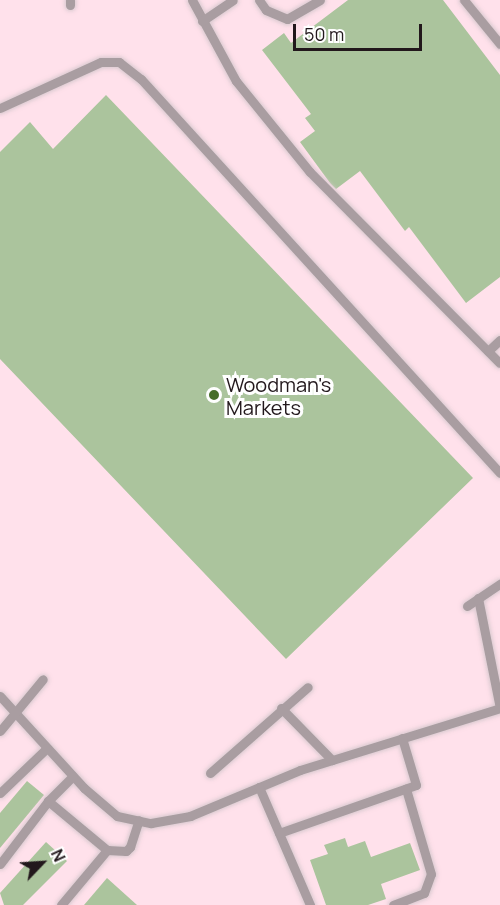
<!DOCTYPE html>
<html>
<head>
<meta charset="utf-8">
<style>
  body { margin:0 }
  #map { position:relative; width:500px; height:905px; overflow:hidden; background:#fdecf2; font-family:Manrope,sans-serif }
  div>[style] { position:absolute }
  [style*='--x'] { left:calc(var(--x)*1px); top:calc(var(--y)*1px); width:calc(var(--w)*1px); rotate:calc(var(--a)*1deg) }
  .built>* { inset:0; background:#ffe1eb; transform-origin:0 0 }
  .building>* { inset:0; background:#abc49d }
  .roads { filter:drop-shadow(0 0 2px #dacad0) drop-shadow(0 0 2px #dacad0) }
  .lane>* { height:9px; margin:-4.5px; padding:0 4.5px; transform-origin:4.5px; border-radius:4.5px; background:#a99da1 }
  .dots>* { width:16px; height:16px; translate:-50% -50%; box-sizing:border-box; border:3px solid #fff; border-radius:50% }
  span { translate:-50% -50%; white-space:nowrap; text-align:center; line-height:1.15; -webkit-text-stroke:6px #fff; paint-order:stroke }
  .poi-label { font-size:20px; color:#22181c }
  .left { translate:0 -50%; text-align:left }
  .north { position:absolute; left:12px; top:833px; width:60px; height:60px; -webkit-text-stroke:4px #fff; paint-order:stroke; rotate:65deg; font-size:16px; font-weight:700; line-height:24px; text-align:center; color:#22181c }
  .north::after { content:''; display:block; margin:auto; width:21px; height:27px; background:#22181c; clip-path:polygon(50% 0,100% 100%,50% 72%,0 100%) }
  .scale { position:absolute; left:293px; top:24px; width:129px; height:27px; box-sizing:border-box; border:3px solid #22181c; border-top:0; padding-left:8px; font-size:18px; line-height:21px; white-space:nowrap; color:#22181c; -webkit-text-stroke:4px #fff; paint-order:stroke }
</style>
</head>
<body>
<div id="map">
  <div class="built">
    <i style="left:0;top:0;width:500px;height:905px"></i>
  </div>
  <div class="building">
    <i style="clip-path:polygon(348px 0,443px 0,500px 75px,500px 277px,466px 303px,409px 227px,405px 231px,360px 171px,336px 189px,330px 183px,300px 142px,315px 131px,305px 118px,311px 114px,262px 50px,284px 33px,291px 43px)"></i>
    <i style="clip-path:polygon(106px 95px,473px 478px,286px 659px,0 359px,0 152px,30px 122px,53px 149px)"></i>
    <i style="clip-path:polygon(27px 781px,44px 795px,0 848px,0 813px)"></i>
    <i style="clip-path:polygon(345px 838px,348px 847px,365px 841px,371px 857px,410px 843px,420px 870px,381px 884px,386px 899px,368px 905px,326px 905px,310px 860px,328px 854px,324px 845px)"></i>
    <i style="clip-path:polygon(46px 842px,67px 861px,23px 905px,4px 905px,0 893px)"></i>
    <i style="clip-path:polygon(107px 878px,137px 905px,84px 905px)"></i>
  </div>
  <div class="roads">
    <div class="lane">
      <i style="--x:192;--y:0;--w:92;--a:61.5"></i>
      <i style="--x:236;--y:81;--w:117;--a:50.9"></i>
      <i style="--x:310;--y:172;--w:269;--a:45.2"></i>
      <i style="--x:259;--y:0;--w:12;--a:55"></i>
      <i style="--x:266;--y:10;--w:23;--a:23"></i>
      <i style="--x:287;--y:19;--w:38;--a:-30"></i>
      <i style="--x:464;--y:0;--w:57;--a:50.7"></i>
      <i style="--x:70;--y:5;--w:5;--a:-90"></i>
      <i style="--x:202;--y:21;--w:37;--a:-34"></i>
      <i style="--x:0;--y:108;--w:111;--a:-24.5"></i>
      <i style="--x:101;--y:62;--w:18;--a:0"></i>
      <i style="--x:119;--y:62;--w:28;--a:38"></i>
      <i style="--x:141;--y:79;--w:533;--a:47.66"></i>
      <i style="--x:488;--y:351;--w:16;--a:-43"></i>
      <i style="--x:478;--y:598;--w:112;--a:78.7"></i>
      <i style="--x:467;--y:606;--w:40;--a:-34"></i>
      <i style="--x:0;--y:696;--w:125;--a:47.6"></i>
      <i style="--x:84;--y:788;--w:43;--a:40.3"></i>
      <i style="--x:117;--y:816;--w:35;--a:12"></i>
      <i style="--x:151;--y:823;--w:40;--a:-10"></i>
      <i style="--x:190;--y:816;--w:119;--a:-22.7"></i>
      <i style="--x:300;--y:770;--w:209;--a:-17.2"></i>
      <i style="--x:281;--y:708;--w:73;--a:45.6"></i>
      <i style="--x:0;--y:731;--w:67;--a:-50.4"></i>
      <i style="--x:210;--y:773;--w:130;--a:-41.3"></i>
      <i style="--x:259;--y:787;--w:129;--a:66.6"></i>
      <i style="--x:0;--y:793;--w:65;--a:-43.8"></i>
      <i style="--x:279;--y:833;--w:145;--a:-19.3"></i>
      <i style="--x:416;--y:785;--w:49;--a:-106.6"></i>
      <i style="--x:107;--y:850;--w:19;--a:3"></i>
      <i style="--x:126;--y:851;--w:6;--a:-45"></i>
      <i style="--x:130;--y:847;--w:28;--a:-72"></i>
      <i style="--x:0;--y:864;--w:79;--a:-52.7"></i>
      <i style="--x:61;--y:905;--w:72;--a:-50.1"></i>
      <i style="--x:107;--y:850;--w:77;--a:-140.3"></i>
      <i style="--x:48;--y:801;--w:35;--a:-45"></i>
      <i style="--x:393;--y:905;--w:33;--a:-21"></i>
      <i style="--x:424;--y:893;--w:20;--a:-70"></i>
      <i style="--x:431;--y:874;--w:89;--a:-106.4"></i>
    </div>
  </div>
  <div class="dots">
    <i style="left:214px;top:395px;background:#466e29"></i>
  </div>
  <div class="poi-label">
    <span class="left" style="left:226px;top:396px">Woodman's<br>Markets</span>
  </div>
  <div class="north">N</div>
  <div class="scale">50 m</div>
</div>
</body>
</html>
